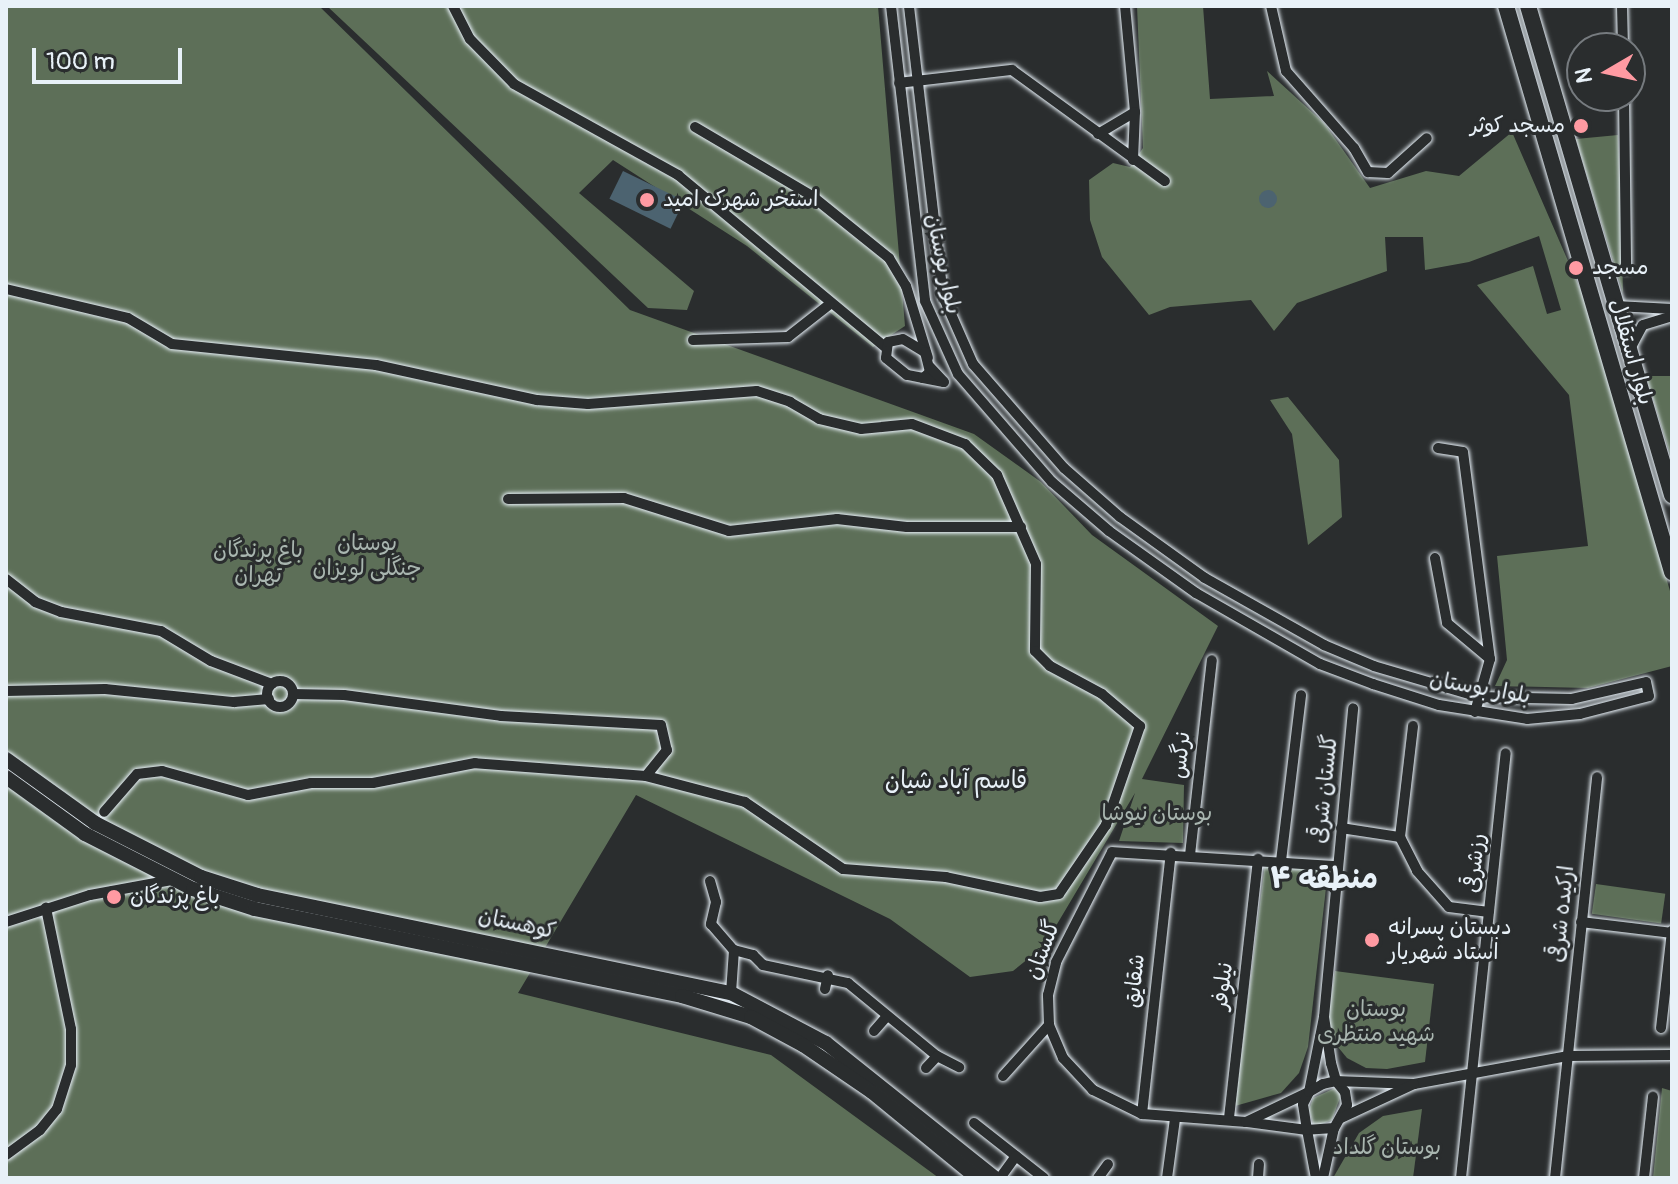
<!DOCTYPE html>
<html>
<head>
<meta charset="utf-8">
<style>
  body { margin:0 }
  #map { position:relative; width:1678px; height:1184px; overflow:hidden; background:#2a2d2e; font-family:Pangolin,"Playpen Sans Arabic",sans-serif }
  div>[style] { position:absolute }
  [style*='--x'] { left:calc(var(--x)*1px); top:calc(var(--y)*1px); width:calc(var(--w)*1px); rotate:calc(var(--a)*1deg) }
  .green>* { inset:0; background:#5d6f58; transform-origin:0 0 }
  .water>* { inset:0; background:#4c6370; transform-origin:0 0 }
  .round { border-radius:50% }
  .roads { filter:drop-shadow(0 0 2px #e8f1f8) drop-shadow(0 0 2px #e8f1f8) }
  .street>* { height:10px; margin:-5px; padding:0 5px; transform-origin:5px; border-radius:5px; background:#2a2d2e }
  .street>.ring { margin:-5px; padding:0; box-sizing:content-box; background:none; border:10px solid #2a2d2e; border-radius:50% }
  .secondary>* { height:14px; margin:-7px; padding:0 7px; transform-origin:7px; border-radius:7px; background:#2a2d2e }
  .primary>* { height:16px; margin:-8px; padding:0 8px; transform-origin:8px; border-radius:8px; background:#2a2d2e }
  .dots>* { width:22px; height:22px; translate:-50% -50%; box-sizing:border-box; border:4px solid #2a2d2e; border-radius:50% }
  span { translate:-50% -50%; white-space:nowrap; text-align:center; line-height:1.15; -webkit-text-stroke:6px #2a2d2e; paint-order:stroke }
  .poi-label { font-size:22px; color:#e8f1f8 }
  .right { translate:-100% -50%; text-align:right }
  .left { translate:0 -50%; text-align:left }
  .street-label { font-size:22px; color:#e8f1f8 }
  .park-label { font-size:22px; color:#a9b6b0 }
  .neighbourhood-label { font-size:24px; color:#e8f1f8 }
  .district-label { font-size:30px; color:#e8f1f8; font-weight:700 }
  .frame { position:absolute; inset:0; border:8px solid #e8f1f8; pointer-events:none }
  .north { position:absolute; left:1566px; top:32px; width:80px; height:80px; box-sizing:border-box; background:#2a2d2e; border:2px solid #767b7f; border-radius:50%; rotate:261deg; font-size:22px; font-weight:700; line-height:32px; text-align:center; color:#e8f1f8 }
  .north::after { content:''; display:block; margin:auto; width:28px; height:36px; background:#ff9aa2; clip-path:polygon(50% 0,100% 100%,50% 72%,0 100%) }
  .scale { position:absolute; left:32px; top:48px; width:150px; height:36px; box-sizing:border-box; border:4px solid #e8f1f8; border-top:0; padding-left:10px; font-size:24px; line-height:28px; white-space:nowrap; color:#e8f1f8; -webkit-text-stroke:6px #2a2d2e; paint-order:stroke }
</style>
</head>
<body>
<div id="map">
  <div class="green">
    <i style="clip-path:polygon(6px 6px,319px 6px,630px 310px,974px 434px,1041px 482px,1092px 535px,1218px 626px,1142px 779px,1184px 785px,1183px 843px,1119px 841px,1135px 793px,1044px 946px,1013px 971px,970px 977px,890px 919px,636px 795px,518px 993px,771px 1055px,939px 1178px,6px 1178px)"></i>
    <i style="clip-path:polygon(327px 6px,878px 6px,905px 326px,873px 347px,747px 246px,613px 160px,579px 193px,694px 291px,687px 310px,648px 308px)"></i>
    <i style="clip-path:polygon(1137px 6px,1203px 6px,1210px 99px,1274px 96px,1267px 71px,1324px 123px,1370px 188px,1426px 171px,1459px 176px,1512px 132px,1585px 300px,1613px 392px,1672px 598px,1672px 666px,1588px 688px,1495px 686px,1507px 660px,1497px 556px,1588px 546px,1569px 395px,1477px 285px,1533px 266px,1547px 314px,1561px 310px,1539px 236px,1469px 262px,1425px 270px,1423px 237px,1385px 237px,1387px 271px,1297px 303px,1274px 331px,1251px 300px,1170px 307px,1149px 315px,1102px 257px,1090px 220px,1089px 180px,1113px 163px,1130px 167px,1143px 148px)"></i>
    <i style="clip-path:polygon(1618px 135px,1621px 207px,1623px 293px,1576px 139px)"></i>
    <i style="clip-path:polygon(1646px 376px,1672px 376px,1672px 461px,1667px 444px)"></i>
    <i style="clip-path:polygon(1288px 397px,1339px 460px,1342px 517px,1308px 545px,1292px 434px,1270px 400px)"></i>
    <i style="clip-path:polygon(1265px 863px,1328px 870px,1308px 1047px,1299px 1073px,1281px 1093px,1235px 1106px)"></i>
    <i style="left:1596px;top:884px;width:70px;height:30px;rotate:8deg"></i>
    <i style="clip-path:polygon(1335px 971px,1434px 984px,1425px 1062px,1387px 1069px,1366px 1068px,1347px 1058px,1333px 1041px,1328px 1020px)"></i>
    <i style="clip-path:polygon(1335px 1088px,1341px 1095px,1332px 1120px,1314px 1127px,1309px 1110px,1313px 1098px)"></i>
    <i style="clip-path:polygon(1662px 1088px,1672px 1091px,1672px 1178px,1653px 1178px)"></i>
    <i style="clip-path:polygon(1422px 1109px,1413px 1178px,1333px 1178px,1359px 1133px,1383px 1116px)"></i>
  </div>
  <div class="water">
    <i style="left:623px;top:171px;width:68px;height:31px;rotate:26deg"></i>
    <i class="round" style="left:1259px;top:190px;width:18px;height:18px"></i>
  </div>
  <div class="roads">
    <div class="street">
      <i style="--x:453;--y:6;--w:37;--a:63"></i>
      <i style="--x:470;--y:39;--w:63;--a:45.6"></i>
      <i style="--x:514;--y:84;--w:188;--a:29"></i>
      <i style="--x:678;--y:175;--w:269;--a:39.7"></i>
      <i style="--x:891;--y:6;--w:297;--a:83.4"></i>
      <i style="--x:925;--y:301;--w:80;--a:65.7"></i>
      <i style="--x:958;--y:374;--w:143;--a:49"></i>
      <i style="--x:1052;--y:482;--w:75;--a:40.7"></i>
      <i style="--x:1109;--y:531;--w:107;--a:35.5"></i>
      <i style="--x:1196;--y:593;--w:143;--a:29.8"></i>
      <i style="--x:1320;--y:664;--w:57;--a:20.7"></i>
      <i style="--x:1373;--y:684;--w:69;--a:17.7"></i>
      <i style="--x:1439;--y:705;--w:89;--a:9"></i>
      <i style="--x:1527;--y:719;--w:53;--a:-5.4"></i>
      <i style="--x:1580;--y:714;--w:71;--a:-14.6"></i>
      <i style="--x:1649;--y:696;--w:14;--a:-102"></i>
      <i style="--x:1646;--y:682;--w:76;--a:167.1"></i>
      <i style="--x:1572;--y:699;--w:93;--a:-178.8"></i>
      <i style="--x:1479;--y:697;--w:109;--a:-163.6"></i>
      <i style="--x:1374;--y:666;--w:54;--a:-157.2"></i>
      <i style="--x:1324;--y:645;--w:137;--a:-150.6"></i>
      <i style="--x:1205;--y:578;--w:105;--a:-144.3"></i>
      <i style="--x:1120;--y:517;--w:74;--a:-138.8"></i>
      <i style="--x:1064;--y:468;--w:138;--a:-131.2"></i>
      <i style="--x:973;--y:364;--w:74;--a:-113.8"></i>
      <i style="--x:943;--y:296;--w:292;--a:-96.7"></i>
      <i style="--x:1125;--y:6;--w:106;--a:84.6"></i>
      <i style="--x:1271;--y:6;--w:67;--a:77"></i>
      <i style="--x:1286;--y:71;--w:103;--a:48.6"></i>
      <i style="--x:1354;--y:148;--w:28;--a:60"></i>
      <i style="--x:1368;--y:172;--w:20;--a:3"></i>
      <i style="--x:1388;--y:173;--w:52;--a:-41.9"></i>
      <i style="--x:1622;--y:6;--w:42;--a:88.6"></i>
      <i style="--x:899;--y:83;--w:114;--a:-6.6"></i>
      <i style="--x:1012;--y:70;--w:189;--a:36"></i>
      <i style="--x:1624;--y:96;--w:173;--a:89.3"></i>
      <i style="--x:695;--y:127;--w:136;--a:30.5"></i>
      <i style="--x:812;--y:196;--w:99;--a:38.8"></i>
      <i style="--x:889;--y:258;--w:33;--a:59"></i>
      <i style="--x:906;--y:286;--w:75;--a:73"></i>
      <i style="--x:1098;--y:134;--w:43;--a:-30.7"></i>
      <i style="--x:1135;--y:112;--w:48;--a:92.4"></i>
      <i style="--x:6;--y:289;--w:125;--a:13.4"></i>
      <i style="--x:128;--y:318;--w:51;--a:30.6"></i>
      <i style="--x:172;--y:344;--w:205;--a:5.9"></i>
      <i style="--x:376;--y:365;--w:165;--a:12.3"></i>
      <i style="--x:537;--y:400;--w:51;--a:4.5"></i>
      <i style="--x:588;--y:404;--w:169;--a:-4.4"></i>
      <i style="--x:757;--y:391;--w:35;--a:18"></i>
      <i style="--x:790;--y:402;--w:34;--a:30"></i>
      <i style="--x:819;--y:419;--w:43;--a:13.4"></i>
      <i style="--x:861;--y:429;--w:51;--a:-5.6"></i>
      <i style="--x:912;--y:424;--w:57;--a:20.7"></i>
      <i style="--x:965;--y:444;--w:45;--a:44.1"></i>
      <i style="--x:997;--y:475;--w:97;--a:66.3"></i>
      <i style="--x:1036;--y:564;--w:87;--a:90.7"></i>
      <i style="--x:1035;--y:651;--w:21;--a:45"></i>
      <i style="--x:1050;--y:666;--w:59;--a:28.3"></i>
      <i style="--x:1102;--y:694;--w:50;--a:40.1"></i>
      <i style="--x:1140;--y:726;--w:105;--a:109"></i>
      <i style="--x:1106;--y:825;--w:83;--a:124.3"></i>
      <i style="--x:1059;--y:894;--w:19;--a:171"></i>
      <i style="--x:1040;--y:897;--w:96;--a:-168"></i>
      <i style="--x:946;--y:877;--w:103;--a:-175.6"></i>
      <i style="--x:843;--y:869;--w:119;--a:-145.6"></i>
      <i style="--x:745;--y:802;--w:102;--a:-165.3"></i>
      <i style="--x:646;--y:776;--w:171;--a:-175.7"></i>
      <i style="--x:475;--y:763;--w:104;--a:168.9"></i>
      <i style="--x:373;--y:783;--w:62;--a:180"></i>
      <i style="--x:311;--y:783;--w:64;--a:169.2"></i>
      <i style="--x:248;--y:795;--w:89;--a:-164.4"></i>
      <i style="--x:162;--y:771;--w:25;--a:173"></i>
      <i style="--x:137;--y:774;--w:50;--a:131"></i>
      <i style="--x:1616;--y:306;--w:56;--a:3.1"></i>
      <i style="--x:903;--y:339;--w:26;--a:31"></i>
      <i style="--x:925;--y:352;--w:21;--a:76"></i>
      <i style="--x:930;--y:372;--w:9;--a:139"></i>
      <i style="--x:923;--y:378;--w:16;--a:-169"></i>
      <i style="--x:907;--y:375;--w:27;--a:-141"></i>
      <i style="--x:886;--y:358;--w:16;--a:-83"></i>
      <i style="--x:888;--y:342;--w:15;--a:-11"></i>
      <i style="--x:693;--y:340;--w:95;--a:-1.8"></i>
      <i style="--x:788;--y:337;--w:53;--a:-38.2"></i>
      <i style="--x:1630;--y:349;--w:27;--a:-62"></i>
      <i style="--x:1643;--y:325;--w:30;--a:-17"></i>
      <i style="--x:923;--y:378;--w:21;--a:11"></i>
      <i style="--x:944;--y:382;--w:21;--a:-133"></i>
      <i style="--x:1438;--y:448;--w:25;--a:9"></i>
      <i style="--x:1463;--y:452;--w:209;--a:82.6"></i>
      <i style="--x:1490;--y:659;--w:55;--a:105.8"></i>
      <i style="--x:508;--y:499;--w:116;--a:-0.5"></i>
      <i style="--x:624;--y:498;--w:110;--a:17.4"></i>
      <i style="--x:729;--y:531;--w:109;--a:-6.3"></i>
      <i style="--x:837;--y:519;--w:70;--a:6.5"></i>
      <i style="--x:907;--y:527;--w:114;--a:0"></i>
      <i style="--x:1435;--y:558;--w:66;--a:79.5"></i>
      <i style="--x:1447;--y:623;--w:56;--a:39.9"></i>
      <i style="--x:6;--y:579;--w:37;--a:38"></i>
      <i style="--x:35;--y:602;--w:28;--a:21"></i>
      <i style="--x:61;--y:612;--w:102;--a:10.8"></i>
      <i style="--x:161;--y:631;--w:58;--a:31"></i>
      <i style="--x:211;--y:661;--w:65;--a:20.7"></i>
      <i class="ring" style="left:267px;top:681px;width:16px;height:16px"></i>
      <i style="--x:6;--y:691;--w:99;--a:-1.2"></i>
      <i style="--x:105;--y:689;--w:130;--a:5.8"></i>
      <i style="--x:234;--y:702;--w:35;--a:-5"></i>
      <i style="--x:293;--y:694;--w:51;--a:1.1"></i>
      <i style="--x:344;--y:695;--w:158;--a:7.6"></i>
      <i style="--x:501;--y:716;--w:160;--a:3.2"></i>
      <i style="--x:661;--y:725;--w:26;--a:77"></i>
      <i style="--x:667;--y:750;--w:33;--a:129"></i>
      <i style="--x:1341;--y:828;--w:60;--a:8.7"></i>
      <i style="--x:1400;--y:837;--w:38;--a:63"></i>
      <i style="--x:1417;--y:871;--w:48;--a:48.4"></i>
      <i style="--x:1449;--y:907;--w:40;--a:7.1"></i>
      <i style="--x:1400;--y:837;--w:112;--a:-83.3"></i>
      <i style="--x:1190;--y:855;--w:196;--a:-83.6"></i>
      <i style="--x:1281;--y:861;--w:167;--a:-83.1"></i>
      <i style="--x:710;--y:881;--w:22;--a:74"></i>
      <i style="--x:716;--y:902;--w:23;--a:103"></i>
      <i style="--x:711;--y:924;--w:35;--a:49"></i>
      <i style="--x:734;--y:950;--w:20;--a:15"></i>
      <i style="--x:753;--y:955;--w:14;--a:45"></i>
      <i style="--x:763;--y:965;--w:87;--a:12"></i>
      <i style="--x:848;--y:983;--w:115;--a:39.4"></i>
      <i style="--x:937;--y:1056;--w:25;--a:27"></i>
      <i style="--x:6;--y:922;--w:88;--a:-17.8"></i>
      <i style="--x:90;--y:895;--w:83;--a:-10.4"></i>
      <i style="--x:1581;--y:922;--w:92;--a:6.9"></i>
      <i style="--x:825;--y:989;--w:14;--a:-78"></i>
      <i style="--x:731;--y:993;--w:43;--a:-86"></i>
      <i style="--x:1324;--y:1017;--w:310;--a:-84.6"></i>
      <i style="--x:1661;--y:1028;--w:98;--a:-83.5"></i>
      <i style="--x:874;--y:1031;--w:18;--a:-49"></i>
      <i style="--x:926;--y:1068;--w:16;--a:-47"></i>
      <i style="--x:1003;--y:1076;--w:69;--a:-48"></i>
      <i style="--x:1414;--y:1084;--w:157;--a:-10.3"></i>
      <i style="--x:1568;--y:1056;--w:104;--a:-0.6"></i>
      <i style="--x:1142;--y:1114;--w:263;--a:-83.7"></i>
      <i style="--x:1229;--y:1118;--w:261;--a:-83.6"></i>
      <i style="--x:1246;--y:1122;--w:104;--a:-175.6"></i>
      <i style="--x:1142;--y:1114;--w:55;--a:-153.9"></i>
      <i style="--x:1093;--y:1090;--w:44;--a:-133.2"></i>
      <i style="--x:1063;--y:1058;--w:36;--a:-113"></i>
      <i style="--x:1049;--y:1025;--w:30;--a:-92"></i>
      <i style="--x:1048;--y:995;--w:34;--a:-76"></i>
      <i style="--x:1056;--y:962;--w:123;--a:-63"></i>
      <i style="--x:1112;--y:852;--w:225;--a:3.6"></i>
      <i style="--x:974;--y:1123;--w:89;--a:38.2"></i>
      <i style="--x:6;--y:1155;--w:42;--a:-36.3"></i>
      <i style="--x:40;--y:1130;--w:27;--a:-51"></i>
      <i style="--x:57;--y:1109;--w:46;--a:-72.3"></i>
      <i style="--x:71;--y:1065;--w:36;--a:-90"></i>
      <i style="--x:71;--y:1029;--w:124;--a:-101.7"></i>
      <i style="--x:1000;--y:1178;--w:27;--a:-54"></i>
      <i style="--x:1098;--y:1178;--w:17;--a:-54"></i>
      <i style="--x:1167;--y:1178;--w:60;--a:-82.3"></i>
      <i style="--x:1258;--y:1178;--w:14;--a:-86"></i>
      <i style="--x:1316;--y:1178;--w:49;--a:-100.6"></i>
      <i style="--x:1307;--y:1130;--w:62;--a:-172.5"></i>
      <i style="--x:1246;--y:1122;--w:70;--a:-25.5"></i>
      <i style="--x:1309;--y:1092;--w:76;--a:-78.7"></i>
      <i style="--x:1324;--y:1017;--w:47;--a:81.3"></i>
      <i style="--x:1331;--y:1063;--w:19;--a:74"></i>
      <i style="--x:1336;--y:1081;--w:14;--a:51"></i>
      <i style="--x:1345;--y:1092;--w:13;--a:81"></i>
      <i style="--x:1347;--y:1105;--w:26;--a:119"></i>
      <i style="--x:1334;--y:1128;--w:27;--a:176"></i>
      <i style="--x:1307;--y:1130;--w:26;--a:-99"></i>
      <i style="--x:1303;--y:1104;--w:13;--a:-63"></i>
      <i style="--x:1309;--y:1092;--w:16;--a:-30"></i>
      <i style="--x:1323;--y:1084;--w:13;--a:-13"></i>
      <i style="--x:1336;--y:1081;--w:78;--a:2.2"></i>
      <i style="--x:1414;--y:1084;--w:81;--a:155"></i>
      <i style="--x:1323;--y:1178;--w:51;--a:-77.6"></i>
      <i style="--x:1461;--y:1178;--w:427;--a:-84"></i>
      <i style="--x:1555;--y:1178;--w:403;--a:-84"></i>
      <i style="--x:1644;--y:1178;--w:82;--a:-83.7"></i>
    </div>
    <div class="secondary">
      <i style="--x:6;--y:759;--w:110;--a:35.7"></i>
      <i style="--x:95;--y:823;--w:119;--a:27"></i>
      <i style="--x:201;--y:877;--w:59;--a:17.8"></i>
      <i style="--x:257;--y:895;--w:484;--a:11.7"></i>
      <i style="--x:731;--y:993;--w:107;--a:27.8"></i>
      <i style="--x:826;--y:1043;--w:216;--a:38.6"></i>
      <i style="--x:6;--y:777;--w:97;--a:35.8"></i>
      <i style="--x:85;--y:834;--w:121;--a:27"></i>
      <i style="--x:193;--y:889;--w:65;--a:17.9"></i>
      <i style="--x:255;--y:909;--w:436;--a:11.5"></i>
      <i style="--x:682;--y:996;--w:72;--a:16.9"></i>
      <i style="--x:751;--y:1017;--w:59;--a:28.3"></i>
      <i style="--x:803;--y:1045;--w:83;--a:34.3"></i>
      <i style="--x:872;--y:1092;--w:136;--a:39.3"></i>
    </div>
    <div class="primary">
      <i style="--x:1506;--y:6;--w:590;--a:73.65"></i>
      <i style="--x:1528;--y:6;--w:510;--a:73.59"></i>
    </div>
  </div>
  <div class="dots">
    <i style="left:1581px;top:126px;background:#ff9aa2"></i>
    <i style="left:647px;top:200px;background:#ff9aa2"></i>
    <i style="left:1576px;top:268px;background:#ff9aa2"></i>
    <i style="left:114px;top:897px;background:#ff9aa2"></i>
    <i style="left:1372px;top:940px;background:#ff9aa2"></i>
  </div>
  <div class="poi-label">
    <span class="right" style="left:1565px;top:126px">مسجد کوثر</span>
    <span class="left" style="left:663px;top:200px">استخر شهرک امید</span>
    <span class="left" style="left:1592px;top:268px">مسجد</span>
    <span class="left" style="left:130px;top:897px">باغ پرندگان</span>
    <span class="left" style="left:1388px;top:940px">دبستان پسرانه<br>استاد شهريار</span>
  </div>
  <div class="street-label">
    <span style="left:943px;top:264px;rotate:78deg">بلوار بوستان</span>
    <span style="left:1631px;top:352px;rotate:74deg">بلوار استقلال</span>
    <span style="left:1480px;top:688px;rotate:10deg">بلوار بوستان</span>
    <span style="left:1181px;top:755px;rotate:-84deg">نرگس</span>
    <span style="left:1325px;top:789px;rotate:-84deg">گلستان شرقی</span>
    <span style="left:1475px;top:863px;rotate:-84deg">رزشرقی</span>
    <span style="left:1562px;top:914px;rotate:-84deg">ارکیده شرقی</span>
    <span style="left:517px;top:924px;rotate:12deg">کوهستان</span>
    <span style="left:1043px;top:950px;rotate:-69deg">گلستان</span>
    <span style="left:1135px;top:981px;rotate:-84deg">شقایق</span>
    <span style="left:1223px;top:986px;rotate:-83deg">نیلوفر</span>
  </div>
  <div class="park-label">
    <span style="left:367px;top:556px">بوستان<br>جنگلی لویزان</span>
    <span style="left:258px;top:563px">باغ پرندگان<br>تهران</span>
    <span style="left:1157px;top:814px">بوستان نیوشا</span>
    <span style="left:1376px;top:1022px">بوستان<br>شهید منتظری</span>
    <span style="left:1387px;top:1148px">بوستان گلداد</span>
  </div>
  <div class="neighbourhood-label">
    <span style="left:956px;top:781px">قاسم آباد شیان</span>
  </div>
  <div class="district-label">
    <span style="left:1324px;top:879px">منطقه ۴</span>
  </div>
  <div class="frame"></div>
  <div class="north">N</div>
  <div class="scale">100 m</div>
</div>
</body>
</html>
